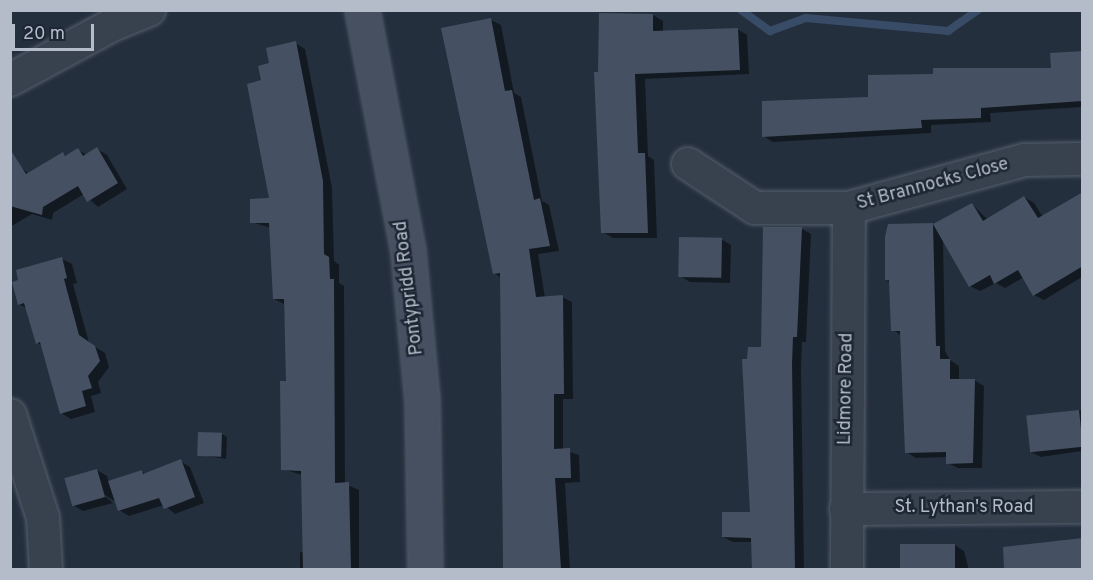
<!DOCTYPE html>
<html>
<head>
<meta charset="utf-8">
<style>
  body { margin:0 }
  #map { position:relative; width:1093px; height:580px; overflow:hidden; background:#242f3e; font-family:Overpass,sans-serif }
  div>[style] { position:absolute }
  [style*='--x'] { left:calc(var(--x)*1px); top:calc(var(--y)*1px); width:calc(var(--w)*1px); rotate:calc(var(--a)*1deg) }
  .shadow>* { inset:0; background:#0007 }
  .stream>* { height:8px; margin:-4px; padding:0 4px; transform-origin:4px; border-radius:4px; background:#394c67 }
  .building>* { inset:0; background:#455162; transform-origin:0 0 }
  .roads { filter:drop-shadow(0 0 2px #565f6c) drop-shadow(0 0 2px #565f6c) }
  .minor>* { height:32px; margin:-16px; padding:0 16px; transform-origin:16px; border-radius:16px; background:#38414e }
  .secondary>* { height:33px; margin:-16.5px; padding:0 16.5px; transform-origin:16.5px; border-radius:16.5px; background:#465061 }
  span { translate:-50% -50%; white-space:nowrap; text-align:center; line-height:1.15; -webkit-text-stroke:5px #1d2633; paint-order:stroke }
  .street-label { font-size:18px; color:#b4bcc9 }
  .frame { position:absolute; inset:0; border:12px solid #b4bcc9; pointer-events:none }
  .scale { position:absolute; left:12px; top:24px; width:82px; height:27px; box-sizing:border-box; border:3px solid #b4bcc9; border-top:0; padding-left:8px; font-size:18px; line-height:21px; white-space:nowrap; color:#b4bcc9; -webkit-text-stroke:4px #1d2633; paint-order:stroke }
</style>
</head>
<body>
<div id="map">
  <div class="shadow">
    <i style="clip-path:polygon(600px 14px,653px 15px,663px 21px,663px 32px,737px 29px,747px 35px,749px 74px,645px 79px,648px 156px,654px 160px,657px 238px,613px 238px,603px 232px)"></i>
    <i style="clip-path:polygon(491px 20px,501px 25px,514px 93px,521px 97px,542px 201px,549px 205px,559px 251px,538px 254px,545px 298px,562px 297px,572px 302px,573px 399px,563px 399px,563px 450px,579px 455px,580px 482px,565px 483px,570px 570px,503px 570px,501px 278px,494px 273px)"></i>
    <i style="clip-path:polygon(295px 43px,305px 49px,332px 188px,334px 261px,339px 265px,339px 283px,344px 286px,345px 484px,359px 490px,359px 570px,300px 570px,300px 552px,304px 552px,302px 475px,283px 469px,288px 383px,284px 304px,274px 299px,271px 228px,252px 222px,271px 200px,263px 82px,271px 64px)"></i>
    <i style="clip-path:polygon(1081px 43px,1082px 43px,1082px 107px,990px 113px,991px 122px,931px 125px,931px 133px,773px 142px,763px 136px,870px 98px,1052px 69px,1082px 53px)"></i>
    <i style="clip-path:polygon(97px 149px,107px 155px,127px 189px,98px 207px,84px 194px,53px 213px,52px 220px,32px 214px,10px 227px,10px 164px,14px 162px,29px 174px,63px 154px,67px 156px,78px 150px,87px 155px)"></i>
    <i style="clip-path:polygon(1024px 197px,1034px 203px,1043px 217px,1082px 198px,1082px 277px,1044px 300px,1034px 295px,1024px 277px,1005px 288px,996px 283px,980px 291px,970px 286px,943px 238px,945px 351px,950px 360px,959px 366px,959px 380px,974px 380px,984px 386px,982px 468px,958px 468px,948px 463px,948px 457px,916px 458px,906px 452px,902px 336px,893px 330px,891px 282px,886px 280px,933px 225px,972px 204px,988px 220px)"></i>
    <i style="clip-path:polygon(802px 229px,811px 234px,806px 342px,802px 342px,801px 370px,804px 570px,753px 570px,753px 542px,733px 542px,723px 537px,752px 514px,749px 361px,763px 349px)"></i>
    <i style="clip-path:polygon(721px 239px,731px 245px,730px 283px,690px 282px,680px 276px)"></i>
    <i style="clip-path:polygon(62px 259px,72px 264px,77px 283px,73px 284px,89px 343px,105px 353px,109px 367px,98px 382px,101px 393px,91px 396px,95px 412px,71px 419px,61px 413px,42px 345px,37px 343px,28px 309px,19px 304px)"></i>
    <i style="clip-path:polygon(1082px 410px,1082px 451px,1041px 457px,1031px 452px,1028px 416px)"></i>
    <i style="clip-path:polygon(222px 434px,227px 437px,226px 459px,200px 455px)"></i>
    <i style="clip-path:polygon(180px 461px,190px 467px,204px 503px,175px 514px,164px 505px,129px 516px,119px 510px,116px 502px,100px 492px,113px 503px,83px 511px,73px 505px,97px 470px,107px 476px,109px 482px,141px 471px,146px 474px)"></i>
    <i style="clip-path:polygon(955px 545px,964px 551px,969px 570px,902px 570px)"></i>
  </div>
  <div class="stream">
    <i style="--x:741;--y:10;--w:36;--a:36"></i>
    <i style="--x:770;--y:31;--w:38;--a:-20"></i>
    <i style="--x:806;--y:18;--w:143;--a:5.2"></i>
    <i style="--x:948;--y:31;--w:37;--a:-35"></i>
  </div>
  <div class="building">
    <i style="clip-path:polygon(599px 13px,653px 14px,653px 31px,738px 28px,740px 70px,635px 74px,638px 153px,645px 153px,648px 233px,601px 233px,594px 72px,598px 72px)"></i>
    <i style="clip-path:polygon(491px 18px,505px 91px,512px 90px,534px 200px,540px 198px,550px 246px,529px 249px,536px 297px,563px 295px,564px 394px,554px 394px,554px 449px,570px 448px,571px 478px,555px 478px,561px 569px,503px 570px,500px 273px,493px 274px,441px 28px)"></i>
    <i style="clip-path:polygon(296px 41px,323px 181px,324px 254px,329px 257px,330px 279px,334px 279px,335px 483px,349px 482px,351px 570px,303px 570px,301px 471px,281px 470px,280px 381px,286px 381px,284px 299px,273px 299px,269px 223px,250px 223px,250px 199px,269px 198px,247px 84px,261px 80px,258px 66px,269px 63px,266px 48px)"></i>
    <i style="clip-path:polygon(1083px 51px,1083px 101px,981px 108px,981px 118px,921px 120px,922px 128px,762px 137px,762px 101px,868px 97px,868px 75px,933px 74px,933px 68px,1051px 68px,1050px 53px)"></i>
    <i style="clip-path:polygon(97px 147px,118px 183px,87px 202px,78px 186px,43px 207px,42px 215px,10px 206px,10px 149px,26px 174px,63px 152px,65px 156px,78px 148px,83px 156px)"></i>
    <i style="clip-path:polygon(1083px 192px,1083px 266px,1033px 296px,1018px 270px,994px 284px,990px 275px,969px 287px,933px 224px,972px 203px,983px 221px,1024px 196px,1038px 218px)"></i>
    <i style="clip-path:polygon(933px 223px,936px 346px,940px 346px,940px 359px,950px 359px,950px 379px,975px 379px,973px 463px,946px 464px,946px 452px,905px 453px,900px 331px,891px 331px,889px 280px,885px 280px,885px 237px,888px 224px)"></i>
    <i style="clip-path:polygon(763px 227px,802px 227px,797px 337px,793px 337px,792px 364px,795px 570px,752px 570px,751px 538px,722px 537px,722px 512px,750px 512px,742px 359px,747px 359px,748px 347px,761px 347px)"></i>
    <i style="left:679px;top:237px;width:43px;height:40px;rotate:1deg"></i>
    <i style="clip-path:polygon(62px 257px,67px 278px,64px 279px,79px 335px,95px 346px,100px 361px,88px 376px,92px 388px,82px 391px,86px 406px,60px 414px,40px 342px,36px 344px,24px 303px,18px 305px,12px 282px,18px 280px,16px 270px)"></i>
    <i style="left:1079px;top:410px;width:37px;height:53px;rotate:84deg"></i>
    <i style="left:198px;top:432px;width:24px;height:24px;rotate:2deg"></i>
    <i style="clip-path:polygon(181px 459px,195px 497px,164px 509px,159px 498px,118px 511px,108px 481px,142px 470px,143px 474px)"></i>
    <i style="left:97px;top:469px;width:29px;height:34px;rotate:74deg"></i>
    <i style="clip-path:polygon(1083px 538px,1083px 570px,1004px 568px,1003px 547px)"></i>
    <i style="left:900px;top:544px;width:55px;height:26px"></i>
  </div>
  <div class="roads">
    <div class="minor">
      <i style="--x:10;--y:80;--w:116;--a:-28.3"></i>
      <i style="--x:112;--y:25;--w:40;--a:-22"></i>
      <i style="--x:688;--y:164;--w:80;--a:33.3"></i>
      <i style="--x:755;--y:208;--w:94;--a:0"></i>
      <i style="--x:849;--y:208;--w:182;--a:-15.3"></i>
      <i style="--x:1025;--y:160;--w:57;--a:-1"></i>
      <i style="--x:10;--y:415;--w:108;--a:72.2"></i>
      <i style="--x:43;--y:518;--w:52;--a:86.7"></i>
      <i style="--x:846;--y:509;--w:236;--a:-0.5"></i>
      <i style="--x:847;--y:570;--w:362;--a:-89.7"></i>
    </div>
    <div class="secondary">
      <i style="--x:362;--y:10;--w:246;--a:79.2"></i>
      <i style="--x:408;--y:252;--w:149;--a:84.6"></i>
      <i style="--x:422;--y:400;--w:170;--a:89"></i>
    </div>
  </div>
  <div class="street-label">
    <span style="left:933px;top:185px;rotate:-15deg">St Brannocks Close</span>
    <span style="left:410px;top:288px;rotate:-97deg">Pontypridd Road</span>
    <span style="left:847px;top:389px;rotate:-89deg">Lidmore Road</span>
    <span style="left:964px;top:508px">St. Lythan's Road</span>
  </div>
  <div class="frame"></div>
  <div class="scale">20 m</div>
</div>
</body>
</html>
